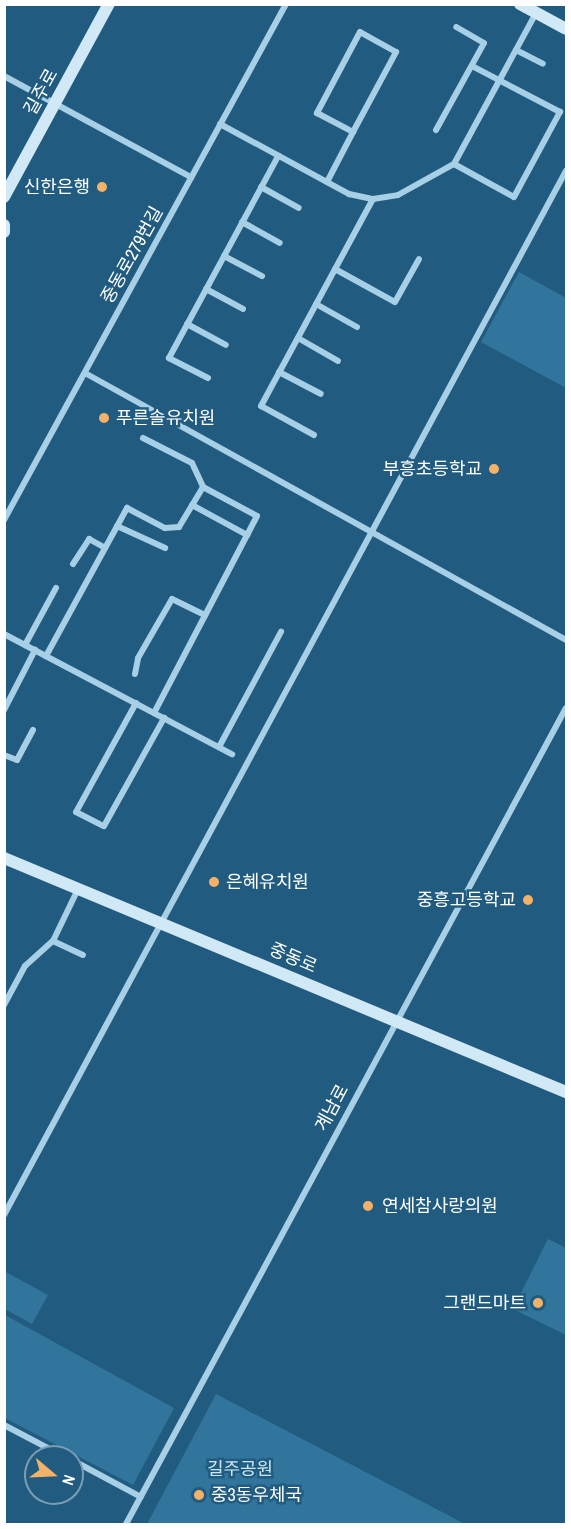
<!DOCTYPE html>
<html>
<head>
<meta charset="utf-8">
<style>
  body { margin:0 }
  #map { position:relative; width:571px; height:1529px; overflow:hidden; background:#215c80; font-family:"Archivo Narrow","Noto Sans KR",sans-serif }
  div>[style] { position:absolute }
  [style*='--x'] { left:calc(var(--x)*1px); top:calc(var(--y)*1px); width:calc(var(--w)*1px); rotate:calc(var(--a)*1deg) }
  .green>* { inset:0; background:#31759c }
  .street>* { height:6px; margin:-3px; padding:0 3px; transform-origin:3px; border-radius:3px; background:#a7d0e7 }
  .secondary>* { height:12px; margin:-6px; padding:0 6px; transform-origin:6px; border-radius:6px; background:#d1e8f6 }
  .dots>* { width:16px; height:16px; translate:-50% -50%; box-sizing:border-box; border:3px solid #215c80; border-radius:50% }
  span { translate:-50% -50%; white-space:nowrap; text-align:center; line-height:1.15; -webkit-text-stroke:5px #215c80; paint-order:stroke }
  .street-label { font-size:18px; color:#fff }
  .poi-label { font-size:18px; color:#fff }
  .right { translate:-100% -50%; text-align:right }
  .left { translate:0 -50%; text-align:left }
  .park-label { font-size:18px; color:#cae6f6 }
  .frame { position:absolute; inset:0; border:6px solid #fff; pointer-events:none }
  .north { position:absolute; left:24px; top:1445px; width:60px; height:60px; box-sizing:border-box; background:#215c80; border:2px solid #7a9db3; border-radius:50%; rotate:109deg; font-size:16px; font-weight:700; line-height:24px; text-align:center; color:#fff }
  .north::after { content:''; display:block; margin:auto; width:21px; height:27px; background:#f4b268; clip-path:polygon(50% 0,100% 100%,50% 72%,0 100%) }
</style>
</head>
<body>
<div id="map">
  <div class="green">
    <i style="clip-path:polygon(519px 272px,566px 298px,566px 388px,481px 342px)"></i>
    <i style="clip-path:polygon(548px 1239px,566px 1248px,566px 1335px,513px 1309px)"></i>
    <i style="clip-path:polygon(4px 1271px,48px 1295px,32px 1324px,5px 1309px)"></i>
    <i style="clip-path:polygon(5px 1315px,174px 1408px,133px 1485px,5px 1418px)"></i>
    <i style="clip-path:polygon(216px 1394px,465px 1524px,147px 1524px)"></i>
  </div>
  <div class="street">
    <i style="--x:516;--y:50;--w:30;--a:27"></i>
    <i style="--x:4;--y:76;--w:213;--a:28.4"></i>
    <i style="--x:220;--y:124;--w:147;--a:28.5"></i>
    <i style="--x:349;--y:194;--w:25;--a:12"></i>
    <i style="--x:373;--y:199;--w:25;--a:-9"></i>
    <i style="--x:398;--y:195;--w:64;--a:-29"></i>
    <i style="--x:454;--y:164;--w:172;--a:-61.5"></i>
    <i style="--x:436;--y:130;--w:99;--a:-61.1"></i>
    <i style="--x:484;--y:43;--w:32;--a:-150"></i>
    <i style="--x:454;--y:164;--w:68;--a:28.8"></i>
    <i style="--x:514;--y:197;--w:97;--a:-61.6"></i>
    <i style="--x:560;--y:112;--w:99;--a:-152.4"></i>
    <i style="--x:327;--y:182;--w:56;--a:-62.5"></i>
    <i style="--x:353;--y:132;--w:91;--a:-61.7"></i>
    <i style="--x:396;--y:52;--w:41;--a:-150.9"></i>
    <i style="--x:360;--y:32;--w:92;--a:118"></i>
    <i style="--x:317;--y:113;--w:41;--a:27.8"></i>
    <i style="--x:261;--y:187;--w:43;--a:28.9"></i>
    <i style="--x:242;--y:222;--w:43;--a:28.9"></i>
    <i style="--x:224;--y:256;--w:43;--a:27.8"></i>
    <i style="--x:335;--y:269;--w:68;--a:28.8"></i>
    <i style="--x:395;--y:302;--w:49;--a:-60.8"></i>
    <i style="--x:206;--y:289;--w:42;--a:28.4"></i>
    <i style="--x:316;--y:304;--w:47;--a:29.3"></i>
    <i style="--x:187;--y:324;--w:44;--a:28.3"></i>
    <i style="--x:298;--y:338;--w:46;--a:29.9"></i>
    <i style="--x:279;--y:372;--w:47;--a:27.6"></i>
    <i style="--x:85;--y:373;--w:550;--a:29.03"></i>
    <i style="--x:208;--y:378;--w:44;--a:-152.9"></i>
    <i style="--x:169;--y:358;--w:230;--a:-61.6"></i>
    <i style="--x:314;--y:435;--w:60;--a:-151.3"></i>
    <i style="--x:261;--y:406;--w:235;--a:-61.6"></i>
    <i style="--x:143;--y:438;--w:55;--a:27"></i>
    <i style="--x:192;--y:463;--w:26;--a:65"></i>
    <i style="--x:203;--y:487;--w:61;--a:28.2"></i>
    <i style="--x:257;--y:516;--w:222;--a:117.6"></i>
    <i style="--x:192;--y:505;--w:63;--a:28.6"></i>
    <i style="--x:4;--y:520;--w:588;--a:-61.34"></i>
    <i style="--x:117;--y:526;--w:53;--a:24.6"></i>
    <i style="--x:73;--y:564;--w:30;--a:-57"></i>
    <i style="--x:89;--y:539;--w:18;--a:29"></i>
    <i style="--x:4;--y:634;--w:258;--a:27.8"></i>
    <i style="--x:25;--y:645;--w:65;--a:-61.5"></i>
    <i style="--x:46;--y:656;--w:169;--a:-61.3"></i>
    <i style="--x:127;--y:508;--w:43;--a:27.8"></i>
    <i style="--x:165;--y:528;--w:14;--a:-4"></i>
    <i style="--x:179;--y:527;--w:47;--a:-59"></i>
    <i style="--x:135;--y:674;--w:16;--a:-79"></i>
    <i style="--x:138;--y:658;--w:68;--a:-60"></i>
    <i style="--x:172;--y:599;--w:37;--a:26"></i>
    <i style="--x:136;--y:703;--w:124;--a:118.8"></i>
    <i style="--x:76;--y:812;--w:31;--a:27"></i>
    <i style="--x:104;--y:826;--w:124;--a:-60.9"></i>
    <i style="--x:4;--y:710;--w:68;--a:-62.7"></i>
    <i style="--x:219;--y:747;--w:131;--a:-61.7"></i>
    <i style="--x:4;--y:755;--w:14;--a:21"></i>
    <i style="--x:17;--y:760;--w:34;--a:-62"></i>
    <i style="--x:53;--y:941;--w:33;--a:25"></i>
    <i style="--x:4;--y:1005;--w:44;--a:-61.7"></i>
    <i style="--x:25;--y:966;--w:38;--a:-42"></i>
    <i style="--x:53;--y:941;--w:58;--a:-64.3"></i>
    <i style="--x:4;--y:1215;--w:1186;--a:-61.71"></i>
    <i style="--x:4;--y:1425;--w:69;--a:27.7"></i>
    <i style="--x:72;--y:1460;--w:78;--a:28.2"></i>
    <i style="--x:126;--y:1524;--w:927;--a:-61.67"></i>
  </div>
  <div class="secondary">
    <i style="--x:520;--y:4;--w:52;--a:28.5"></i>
    <i style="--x:4;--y:197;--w:220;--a:-61.5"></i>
    <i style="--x:4;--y:225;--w:7;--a:90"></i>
    <i style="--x:4;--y:858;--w:609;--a:22.61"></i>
  </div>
  <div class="dots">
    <i style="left:102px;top:187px;background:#f4b268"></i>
    <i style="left:104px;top:418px;background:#f4b268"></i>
    <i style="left:494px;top:469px;background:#f4b268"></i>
    <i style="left:214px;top:882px;background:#f4b268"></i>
    <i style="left:528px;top:900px;background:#f4b268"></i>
    <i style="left:368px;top:1206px;background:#f4b268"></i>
    <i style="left:538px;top:1303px;background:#f4b268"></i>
    <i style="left:199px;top:1495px;background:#f4b268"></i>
  </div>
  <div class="street-label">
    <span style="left:41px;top:92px;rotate:-61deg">길주로</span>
    <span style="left:132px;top:255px;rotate:-61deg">중동로279번길</span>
    <span style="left:293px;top:958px;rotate:23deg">중동로</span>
    <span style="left:332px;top:1108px;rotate:-62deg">계남로</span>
  </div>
  <div class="poi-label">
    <span class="right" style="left:90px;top:187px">신한은행</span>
    <span class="left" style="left:116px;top:418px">푸른솔유치원</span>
    <span class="right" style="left:482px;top:469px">부흥초등학교</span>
    <span class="left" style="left:226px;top:882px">은혜유치원</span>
    <span class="right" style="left:516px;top:900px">중흥고등학교</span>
    <span class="left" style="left:382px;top:1206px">연세참사랑의원</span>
    <span class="right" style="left:526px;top:1303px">그랜드마트</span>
    <span class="left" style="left:211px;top:1495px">중3동우체국</span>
  </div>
  <div class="park-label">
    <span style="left:240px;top:1469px">길주공원</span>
  </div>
  <div class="frame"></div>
  <div class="north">N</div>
</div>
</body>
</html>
